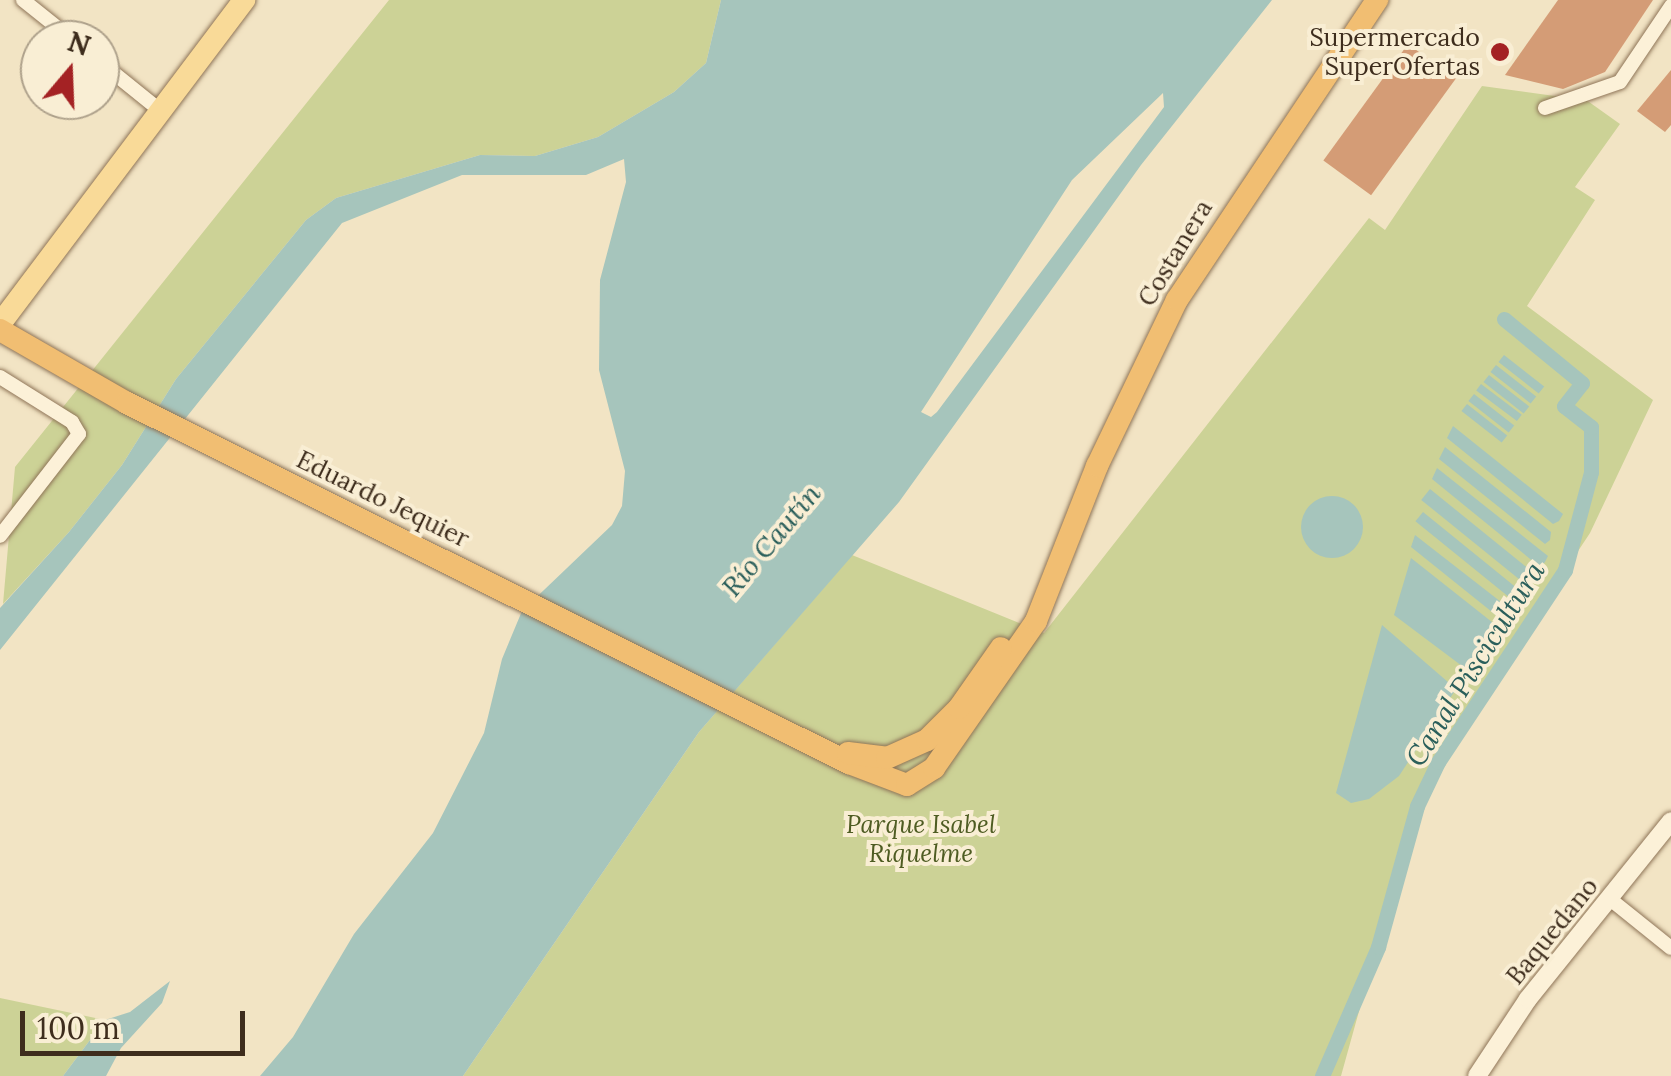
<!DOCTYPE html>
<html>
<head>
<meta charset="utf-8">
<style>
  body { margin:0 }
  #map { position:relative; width:1671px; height:1076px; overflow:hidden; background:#f2e4c4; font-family:Lora,serif }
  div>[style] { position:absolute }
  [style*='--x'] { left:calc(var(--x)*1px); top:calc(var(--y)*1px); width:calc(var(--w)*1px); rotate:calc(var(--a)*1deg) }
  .green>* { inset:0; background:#ccd296 }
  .water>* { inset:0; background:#a6c5bc; transform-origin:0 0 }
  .round { border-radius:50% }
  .canal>* { height:15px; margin:-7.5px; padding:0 7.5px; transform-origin:7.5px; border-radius:7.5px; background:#a6c5bc }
  .building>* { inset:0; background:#d49c76; transform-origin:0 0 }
  .roads { filter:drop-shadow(0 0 2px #8f7558) drop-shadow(0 0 2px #8f7558) }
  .minor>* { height:14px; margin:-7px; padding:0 7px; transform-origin:7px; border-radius:7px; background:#fcf1d8 }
  .tertiary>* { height:18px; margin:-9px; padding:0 9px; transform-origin:9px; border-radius:9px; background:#fcf1d8 }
  .primary>* { height:22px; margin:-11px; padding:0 11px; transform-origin:11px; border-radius:11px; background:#f9da98 }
  .trunk>* { height:22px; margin:-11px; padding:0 11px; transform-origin:11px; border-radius:11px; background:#f1be72 }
  .dots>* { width:28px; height:28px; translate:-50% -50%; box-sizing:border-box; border:5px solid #f9eed4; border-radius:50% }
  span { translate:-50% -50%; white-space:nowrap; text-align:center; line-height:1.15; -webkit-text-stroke:8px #f9eed4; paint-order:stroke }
  .poi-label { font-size:25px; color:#3e2d1d }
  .right { translate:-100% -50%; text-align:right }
  .street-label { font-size:25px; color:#3e2d1d }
  .park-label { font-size:25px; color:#4e5c22; font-style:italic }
  .water-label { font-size:28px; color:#2b5f5b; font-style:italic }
  .north { position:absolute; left:20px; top:20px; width:100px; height:100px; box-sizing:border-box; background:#f9eed4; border:2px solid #aea18b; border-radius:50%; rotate:19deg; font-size:28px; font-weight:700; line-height:40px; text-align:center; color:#3e2d1d }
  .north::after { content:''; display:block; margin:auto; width:35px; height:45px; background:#a42224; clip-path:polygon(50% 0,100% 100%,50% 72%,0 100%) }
  .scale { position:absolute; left:20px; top:1011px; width:225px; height:45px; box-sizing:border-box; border:5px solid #3e2d1d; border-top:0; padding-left:12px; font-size:30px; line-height:35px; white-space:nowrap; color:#3e2d1d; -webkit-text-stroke:8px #f9eed4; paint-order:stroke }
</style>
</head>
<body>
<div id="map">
  <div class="green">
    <i style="clip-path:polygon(389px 0,721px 0,706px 63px,674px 92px,598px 137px,535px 156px,480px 155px,336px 198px,306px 220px,176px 379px,122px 465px,69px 532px,3px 604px,15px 467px)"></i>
    <i style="clip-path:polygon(1482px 86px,1562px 97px,1575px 92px,1620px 124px,1575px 187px,1595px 200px,1527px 306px,1653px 400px,1590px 533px,1421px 788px,1341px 1076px,463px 1076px,699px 732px,852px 555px,1044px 633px,1369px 218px,1385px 230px)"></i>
    <i style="clip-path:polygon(0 998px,105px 1020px,63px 1076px,0 1076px)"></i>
  </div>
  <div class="water">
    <i style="clip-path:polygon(evenodd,721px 0,1272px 0,1141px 165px,899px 502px,699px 732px,463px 1076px,260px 1076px,293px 1037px,354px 934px,433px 833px,484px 733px,502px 659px,522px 611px,612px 525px,622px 506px,625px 471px,599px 370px,600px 280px,626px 182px,624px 159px,586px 175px,462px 175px,342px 223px,0 650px,0 608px,69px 532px,122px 465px,176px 379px,306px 220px,336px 198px,480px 155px,535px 156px,598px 137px,674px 92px,706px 63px,721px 0,1163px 93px,1164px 107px,937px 412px,931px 417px,921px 412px,1072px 180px,1163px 93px)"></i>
    <i style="left:1504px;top:355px;width:51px;height:9px;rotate:38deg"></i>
    <i style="left:1496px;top:365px;width:51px;height:9px;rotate:38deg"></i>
    <i style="left:1489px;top:375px;width:51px;height:9px;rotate:38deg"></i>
    <i style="left:1481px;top:384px;width:51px;height:8px;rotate:37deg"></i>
    <i style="left:1474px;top:394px;width:51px;height:9px;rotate:38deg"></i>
    <i style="left:1467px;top:404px;width:51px;height:9px;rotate:38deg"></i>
    <i style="clip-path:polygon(1453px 426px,1563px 514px,1559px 521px,1553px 524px,1447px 438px)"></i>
    <i style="clip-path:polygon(1445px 447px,1551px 532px,1550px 540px,1545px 544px,1439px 459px)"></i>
    <i style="clip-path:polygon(1437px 468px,1548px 556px,1545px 562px,1540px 567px,1432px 479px)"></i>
    <i style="left:1430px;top:489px;width:136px;height:14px;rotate:39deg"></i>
    <i class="round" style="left:1301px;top:496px;width:62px;height:62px"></i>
    <i style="left:1423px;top:512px;width:129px;height:12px;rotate:39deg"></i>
    <i style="clip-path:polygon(1415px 535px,1510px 609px,1502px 620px,1411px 547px)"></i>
    <i style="clip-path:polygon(1411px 558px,1497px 626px,1466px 669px,1394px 615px)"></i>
    <i style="clip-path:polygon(1382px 625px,1456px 689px,1399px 776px,1369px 799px,1351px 803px,1336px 793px)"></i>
    <i style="clip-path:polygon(170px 981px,162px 1003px,121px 1048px,106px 1076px,63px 1076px,105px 1020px,130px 1012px)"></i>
  </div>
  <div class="canal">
    <i style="--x:1322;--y:1076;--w:141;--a:-66.5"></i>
    <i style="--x:1378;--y:947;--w:146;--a:-74.5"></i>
    <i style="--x:1417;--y:806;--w:49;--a:-64.5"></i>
    <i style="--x:1438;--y:762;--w:230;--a:-56.5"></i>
    <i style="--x:1565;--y:570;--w:101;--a:-75.1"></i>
    <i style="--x:1591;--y:472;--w:45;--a:-90"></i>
    <i style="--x:1591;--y:427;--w:34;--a:-142"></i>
    <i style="--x:1564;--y:406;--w:29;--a:-52"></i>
    <i style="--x:1582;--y:383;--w:101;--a:-140.6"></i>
  </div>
  <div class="building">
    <i style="clip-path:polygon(1558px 0,1653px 0,1605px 72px,1563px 89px,1505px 75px)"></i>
    <i style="left:1408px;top:44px;width:59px;height:144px;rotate:36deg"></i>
    <i style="clip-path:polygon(1671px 70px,1671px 125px,1665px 132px,1637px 111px)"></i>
  </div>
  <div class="roads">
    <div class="minor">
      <i style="--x:23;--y:0;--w:64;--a:38.7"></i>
      <i style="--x:100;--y:62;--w:80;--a:38.9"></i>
      <i style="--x:1545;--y:108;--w:79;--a:-19.1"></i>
      <i style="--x:1620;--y:82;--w:92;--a:-56.1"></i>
      <i style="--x:0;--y:377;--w:85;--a:32"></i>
      <i style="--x:72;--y:422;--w:14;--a:60"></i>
      <i style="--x:79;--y:434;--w:129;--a:127.8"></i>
      <i style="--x:1610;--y:899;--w:78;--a:38.8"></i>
    </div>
    <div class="tertiary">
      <i style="--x:1477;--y:1076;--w:92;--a:-56.5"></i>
      <i style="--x:1528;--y:999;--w:228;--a:-51.2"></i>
    </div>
    <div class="primary">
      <i style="--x:0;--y:324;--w:406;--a:-53"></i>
    </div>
    <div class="trunk">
      <i style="--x:0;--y:330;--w:146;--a:29.9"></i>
      <i style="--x:127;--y:403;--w:807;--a:26.5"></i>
      <i style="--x:849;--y:763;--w:62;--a:20.8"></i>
      <i style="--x:907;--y:785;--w:32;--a:-32"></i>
      <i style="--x:934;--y:768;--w:179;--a:-55.2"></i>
      <i style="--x:1036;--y:621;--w:167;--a:-68.5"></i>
      <i style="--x:1097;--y:466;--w:184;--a:-64.3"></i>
      <i style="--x:1177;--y:300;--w:361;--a:-56.3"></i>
      <i style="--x:848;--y:753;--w:39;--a:7"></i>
      <i style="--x:887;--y:758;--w:44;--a:-24.2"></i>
      <i style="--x:927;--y:740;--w:45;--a:-45"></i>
      <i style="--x:959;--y:708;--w:73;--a:-55"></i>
    </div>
  </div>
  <div class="dots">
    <i style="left:1500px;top:52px;background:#a42224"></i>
  </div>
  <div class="poi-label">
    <span class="right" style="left:1480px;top:52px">Supermercado<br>SuperOfertas</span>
  </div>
  <div class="street-label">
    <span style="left:1175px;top:253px;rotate:-59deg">Costanera</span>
    <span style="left:383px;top:499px;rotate:26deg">Eduardo Jequier</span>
    <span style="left:1552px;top:931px;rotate:-51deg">Baquedano</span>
  </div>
  <div class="park-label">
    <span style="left:921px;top:839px">Parque Isabel<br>Riquelme</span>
  </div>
  <div class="water-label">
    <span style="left:771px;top:540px;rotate:-50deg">Río Cautín</span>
    <span style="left:1475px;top:664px;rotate:-58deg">Canal Piscicultura</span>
  </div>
  <div class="north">N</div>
  <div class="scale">100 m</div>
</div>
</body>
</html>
